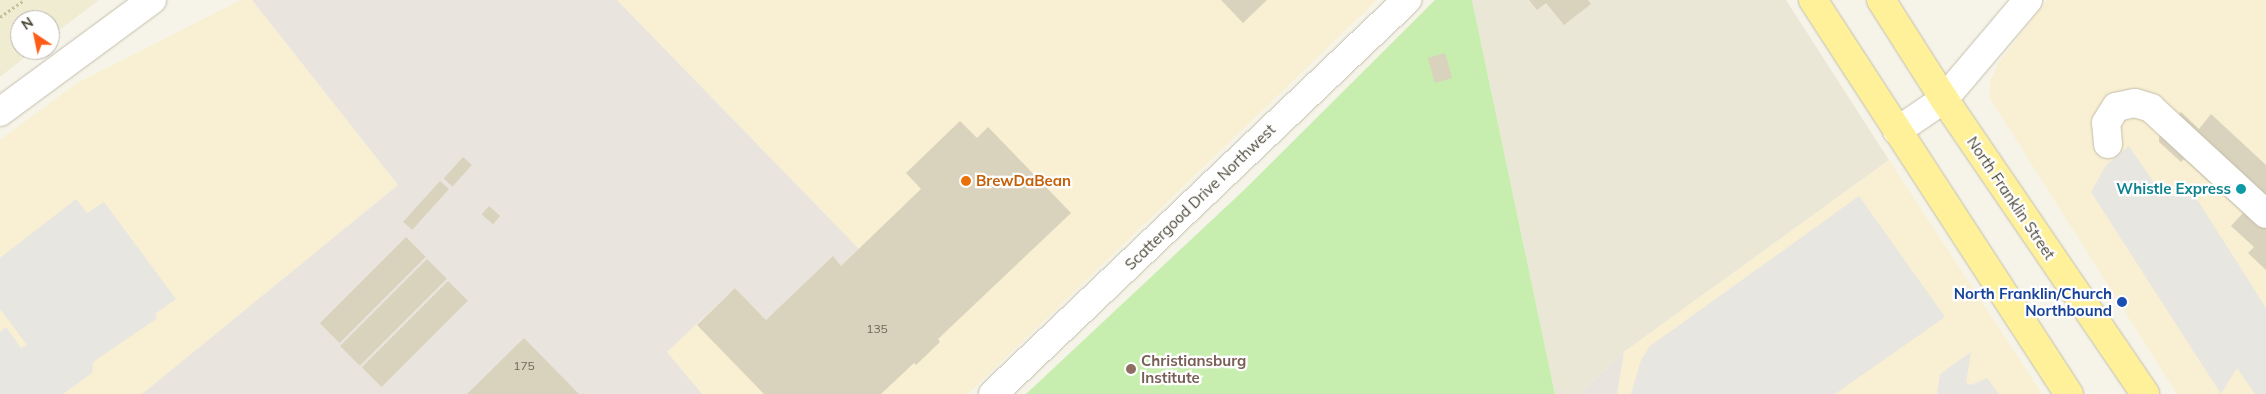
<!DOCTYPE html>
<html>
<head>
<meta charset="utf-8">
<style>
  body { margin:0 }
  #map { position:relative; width:2266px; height:394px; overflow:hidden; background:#f6f4e9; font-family:Mulish,sans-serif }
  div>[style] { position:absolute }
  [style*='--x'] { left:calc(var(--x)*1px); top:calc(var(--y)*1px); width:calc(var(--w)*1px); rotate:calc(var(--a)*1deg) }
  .residential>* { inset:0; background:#ebe7d7 }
  .commercial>* { inset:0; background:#f9efd3 }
  .industrial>* { inset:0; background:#e9e5de }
  .education>* { inset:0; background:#f0ecd2 }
  .green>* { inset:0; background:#c8eeaf }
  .parking>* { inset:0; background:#e7e6e1 }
  .building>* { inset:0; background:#d9d2bd; transform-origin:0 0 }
  .path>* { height:3px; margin-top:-1.5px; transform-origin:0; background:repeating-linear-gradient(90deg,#c6bd9a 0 2.5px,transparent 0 5px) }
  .roads { filter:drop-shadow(0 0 1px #c3beab) drop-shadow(0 0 1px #c3beab) }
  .minor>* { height:28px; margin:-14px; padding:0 14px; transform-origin:14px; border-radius:14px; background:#fff }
  .major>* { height:28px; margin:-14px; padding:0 14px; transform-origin:14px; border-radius:14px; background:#fff199 }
  .dots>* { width:14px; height:14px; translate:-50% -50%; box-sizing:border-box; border:2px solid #fff; border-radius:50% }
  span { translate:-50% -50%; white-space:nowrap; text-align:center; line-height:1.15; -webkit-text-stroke:4.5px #fff; paint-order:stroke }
  .number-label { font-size:12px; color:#6e6958 }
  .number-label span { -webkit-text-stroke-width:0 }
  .food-label { font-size:15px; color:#c56008; font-weight:700 }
  .left { translate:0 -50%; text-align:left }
  .culture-label { font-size:15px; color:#0d838f; font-weight:700 }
  .right { translate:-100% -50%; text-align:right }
  .street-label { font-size:15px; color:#4b4636 }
  .transit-label { font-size:15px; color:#164399; font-weight:700 }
  .education-label { font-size:15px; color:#785e54; font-weight:700 }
  .north { position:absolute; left:10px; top:10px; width:50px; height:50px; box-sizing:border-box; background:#fff; border:1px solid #b7b5af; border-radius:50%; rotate:326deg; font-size:14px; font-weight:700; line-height:20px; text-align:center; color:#4b4636 }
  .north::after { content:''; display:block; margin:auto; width:18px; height:22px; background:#ff5c17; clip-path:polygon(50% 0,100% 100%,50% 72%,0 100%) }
</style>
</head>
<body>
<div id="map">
  <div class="residential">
    <i style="clip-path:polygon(1472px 0,1786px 0,1889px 160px,1624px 352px,1579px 394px,1555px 394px)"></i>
  </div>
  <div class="commercial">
    <i style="clip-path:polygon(241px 0,252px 0,398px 185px,142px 394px,0 394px,0 140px,77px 83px)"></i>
    <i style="clip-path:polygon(617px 0,1377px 0,968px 394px,702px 394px,667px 352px,735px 288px,766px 320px,833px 256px,859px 249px)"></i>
    <i style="clip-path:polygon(2047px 0,2266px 0,2266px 394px,2177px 394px,1989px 97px,1991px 79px,1999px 62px)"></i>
    <i style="clip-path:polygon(1889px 160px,2042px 394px,1617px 394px,1624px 352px)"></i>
  </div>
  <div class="industrial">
    <i style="clip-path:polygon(252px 0,617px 0,859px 249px,841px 266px,832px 257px,766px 320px,735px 288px,667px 352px,702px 394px,142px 394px,398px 185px)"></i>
    <i style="clip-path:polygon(1624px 352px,1617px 394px,1579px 394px)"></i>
  </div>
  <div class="education">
    <i style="clip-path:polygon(0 0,99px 0,50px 37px,50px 20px,20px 20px,20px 50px,34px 50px,0 77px)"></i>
  </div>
  <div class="green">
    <i style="clip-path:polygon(1435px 0,1472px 0,1555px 394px,1026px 394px,1244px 190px)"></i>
  </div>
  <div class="parking">
    <i style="clip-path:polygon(2129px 146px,2163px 196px,2195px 196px,2266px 308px,2266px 394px,2255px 394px,2237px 368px,2221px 394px,2091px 192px,2106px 165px)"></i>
    <i style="clip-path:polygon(1859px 196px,1945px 317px,1835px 394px,1631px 394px,1641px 360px,1650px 346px)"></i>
    <i style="clip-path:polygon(76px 199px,87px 213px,104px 202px,176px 299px,156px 313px,156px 319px,93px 362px,92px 373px,63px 394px,0 394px,0 332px,6px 327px,21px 348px,27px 345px,0 309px,0 258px)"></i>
    <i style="clip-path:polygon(1971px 352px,1966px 383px,1971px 385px,1987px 378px,1999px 394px,1937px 394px,1940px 374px)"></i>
  </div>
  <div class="building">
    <i style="clip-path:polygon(1221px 0,1267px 0,1243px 23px)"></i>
    <i style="clip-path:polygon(1529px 0,1588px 0,1591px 4px,1564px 25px,1546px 3px,1537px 10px)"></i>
    <i style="left:1445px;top:53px;width:26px;height:18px;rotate:74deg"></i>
    <i style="clip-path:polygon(2181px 112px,2199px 129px,2211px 114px,2266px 165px,2266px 270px,2248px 253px,2254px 247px,2231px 226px,2243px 213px,2184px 159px,2181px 162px,2159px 142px,2159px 137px)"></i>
    <i style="clip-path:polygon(960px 121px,977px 138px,988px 127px,1071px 213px,938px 339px,940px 342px,916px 365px,914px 363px,881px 394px,764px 394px,697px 325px,735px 288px,766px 320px,833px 256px,841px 266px,921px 189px,906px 173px)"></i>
    <i style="left:463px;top:157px;width:12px;height:29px;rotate:42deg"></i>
    <i style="left:440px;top:181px;width:12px;height:55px;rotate:42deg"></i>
    <i style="left:489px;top:206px;width:15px;height:11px;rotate:42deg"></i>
    <i style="left:406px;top:237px;width:28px;height:122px;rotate:45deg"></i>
    <i style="left:427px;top:259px;width:28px;height:123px;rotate:45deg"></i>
    <i style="left:448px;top:281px;width:28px;height:122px;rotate:45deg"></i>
    <i style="clip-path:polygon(524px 338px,579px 394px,467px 394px)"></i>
  </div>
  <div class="path">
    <i style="--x:0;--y:17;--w:29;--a:-35"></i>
  </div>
  <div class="roads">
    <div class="minor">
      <i style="--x:0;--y:112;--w:189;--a:-36.4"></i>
      <i style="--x:1897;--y:131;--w:57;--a:-34.2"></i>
      <i style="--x:1944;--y:99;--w:130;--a:-49.7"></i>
      <i style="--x:2108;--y:144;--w:21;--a:-95"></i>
      <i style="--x:2106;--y:123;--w:19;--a:-58"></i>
      <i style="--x:2116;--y:107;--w:19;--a:-12"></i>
      <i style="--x:2135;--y:103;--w:17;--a:17"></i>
      <i style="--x:2151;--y:108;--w:156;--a:42.7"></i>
      <i style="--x:993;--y:394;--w:572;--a:-43.58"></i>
    </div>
    <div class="major">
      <i style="--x:1813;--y:0;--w:470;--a:57"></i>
      <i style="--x:1881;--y:0;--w:117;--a:57.5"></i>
      <i style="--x:1944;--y:99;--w:357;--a:55.7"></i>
    </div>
  </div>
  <div class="dots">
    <i style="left:966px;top:181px;background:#e8710a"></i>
    <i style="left:2241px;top:189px;background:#0f9aa8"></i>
    <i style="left:2122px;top:302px;background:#1a4fb4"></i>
    <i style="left:1131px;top:369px;background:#8d6e63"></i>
  </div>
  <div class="number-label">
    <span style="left:877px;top:329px">135</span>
    <span style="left:524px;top:366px">175</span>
  </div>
  <div class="food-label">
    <span class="left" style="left:976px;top:181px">BrewDaBean</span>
  </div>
  <div class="culture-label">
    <span class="right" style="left:2231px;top:189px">Whistle Express</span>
  </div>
  <div class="street-label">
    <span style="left:1200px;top:197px;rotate:-44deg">Scattergood Drive Northwest</span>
    <span style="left:2011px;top:198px;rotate:56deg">North Franklin Street</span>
  </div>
  <div class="transit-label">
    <span class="right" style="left:2112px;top:302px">North Franklin/Church<br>Northbound</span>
  </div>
  <div class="education-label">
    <span class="left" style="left:1141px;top:369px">Christiansburg<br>Institute</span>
  </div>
  <div class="north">N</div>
</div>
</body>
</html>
